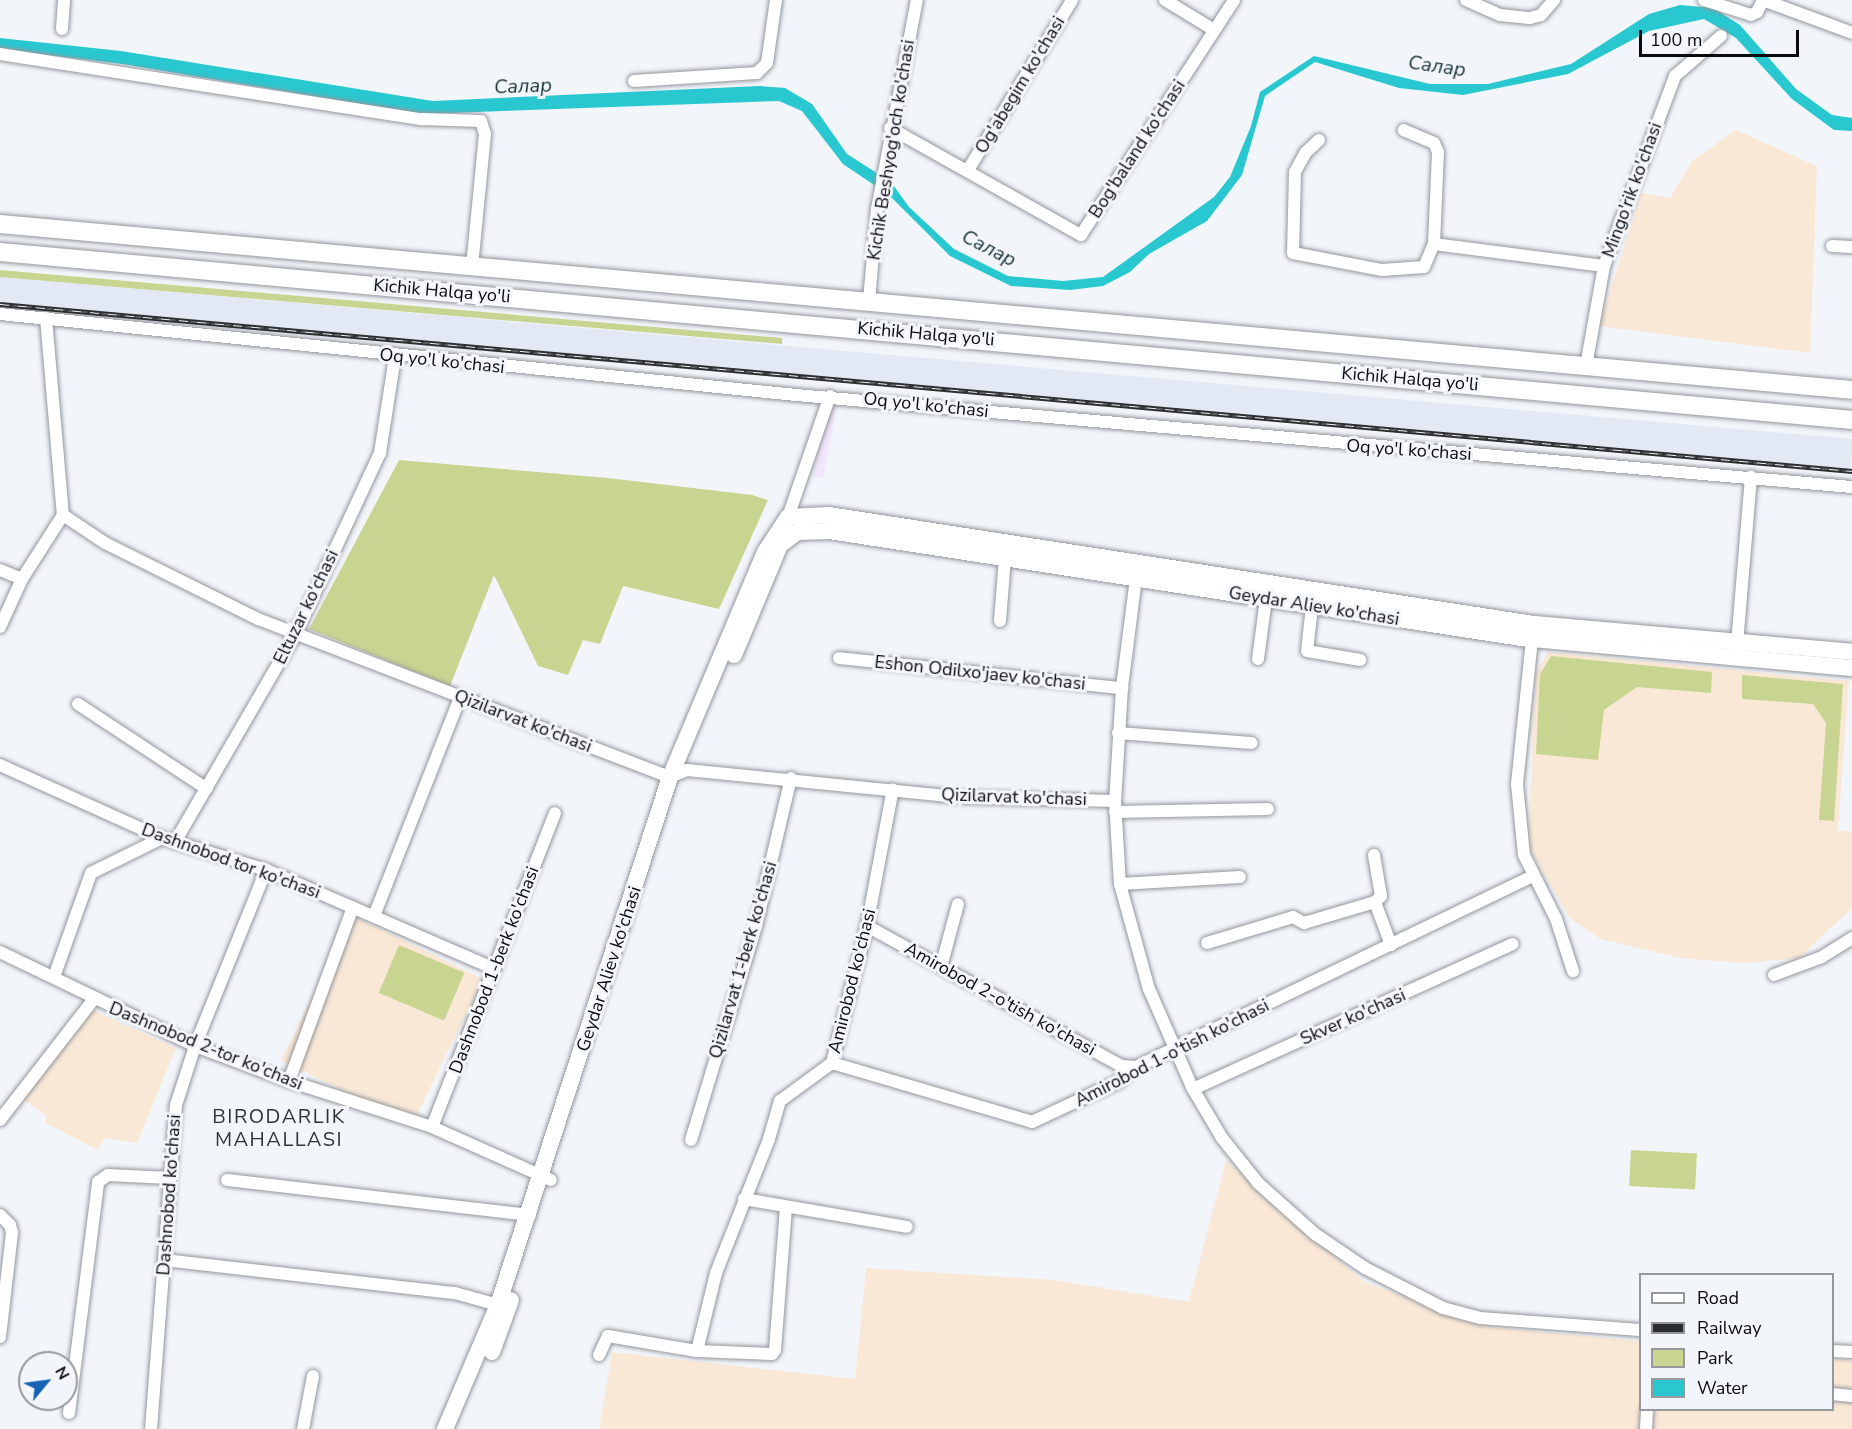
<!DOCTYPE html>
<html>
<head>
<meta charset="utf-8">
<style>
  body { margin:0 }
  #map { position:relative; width:1852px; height:1429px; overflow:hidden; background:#f2f6fb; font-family:"Nunito Sans",sans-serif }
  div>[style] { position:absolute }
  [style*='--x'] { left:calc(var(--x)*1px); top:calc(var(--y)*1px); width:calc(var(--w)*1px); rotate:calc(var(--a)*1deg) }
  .commercial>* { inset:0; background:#f0e7fc; transform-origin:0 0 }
  .built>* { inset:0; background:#e2e9f5; transform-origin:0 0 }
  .education>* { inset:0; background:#fae8d7; transform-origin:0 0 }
  .green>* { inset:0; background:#c8d591; transform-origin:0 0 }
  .water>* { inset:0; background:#29c8d1 }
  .roads { filter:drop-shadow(0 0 2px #93969b) drop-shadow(0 0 2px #93969b) }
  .minor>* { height:12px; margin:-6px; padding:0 6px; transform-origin:6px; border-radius:6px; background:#fff }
  .major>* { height:16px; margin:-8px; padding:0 8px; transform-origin:8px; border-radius:8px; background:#fff }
  .highway>* { height:18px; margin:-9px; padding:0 9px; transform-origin:9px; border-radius:9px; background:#fff }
  .rail>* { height:5px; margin-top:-2.5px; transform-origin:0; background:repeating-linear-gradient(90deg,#f2f6fb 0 9px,#2c2e30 0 18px); box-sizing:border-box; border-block:2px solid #2c2e30 }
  span { translate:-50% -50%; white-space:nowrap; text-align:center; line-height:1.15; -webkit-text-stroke:6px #f2f6fb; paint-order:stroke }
  .street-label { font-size:18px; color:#0a0b0d }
  .water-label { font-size:20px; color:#1c3536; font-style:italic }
  .neighbourhood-label { font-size:20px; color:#2f3236; letter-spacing:1.5px }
  .legend { position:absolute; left:1639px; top:1273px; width:195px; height:138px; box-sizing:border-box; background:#f2f6fb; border:2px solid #95989c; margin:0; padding:8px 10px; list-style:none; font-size:18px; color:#0a0b0d }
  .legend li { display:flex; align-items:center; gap:12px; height:30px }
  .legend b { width:30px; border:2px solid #95989c }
  .north { position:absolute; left:18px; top:1351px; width:60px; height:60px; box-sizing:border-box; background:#f2f6fb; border:2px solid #95989c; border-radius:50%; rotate:61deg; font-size:16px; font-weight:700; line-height:24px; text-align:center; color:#0a0b0d }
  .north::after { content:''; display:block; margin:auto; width:21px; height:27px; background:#1563b2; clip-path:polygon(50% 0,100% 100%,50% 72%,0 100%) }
  .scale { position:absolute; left:1639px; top:30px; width:160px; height:27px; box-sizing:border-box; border:3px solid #0a0b0d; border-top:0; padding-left:8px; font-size:18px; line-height:21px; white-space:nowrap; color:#0a0b0d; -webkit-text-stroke:4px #f2f6fb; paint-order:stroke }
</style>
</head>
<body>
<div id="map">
  <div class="commercial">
    <i style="left:827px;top:405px;width:10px;height:73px;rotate:11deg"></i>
  </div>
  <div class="built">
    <i style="left:0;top:277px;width:1860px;height:32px;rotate:5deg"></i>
  </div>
  <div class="education">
    <i style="clip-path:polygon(1736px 130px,1817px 166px,1810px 353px,1599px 326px,1641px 193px,1670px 198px,1692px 161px)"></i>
    <i style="clip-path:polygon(1548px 652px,1849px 681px,1838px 830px,1852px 832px,1852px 908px,1799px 958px,1742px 963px,1679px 958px,1601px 939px,1569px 918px,1528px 845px,1536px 673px)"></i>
    <i style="left:352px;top:915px;width:146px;height:162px;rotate:26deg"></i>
    <i style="clip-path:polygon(86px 1007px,176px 1048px,137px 1143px,105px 1138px,98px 1150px,46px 1123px,46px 1115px,17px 1095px)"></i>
    <i style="clip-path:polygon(1226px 1160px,1364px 1282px,1490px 1327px,1640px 1341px,1640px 1410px,1832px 1410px,1833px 1359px,1852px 1361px,1852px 1429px,599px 1429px,612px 1352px,855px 1379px,866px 1268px,1055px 1280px,1189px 1302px)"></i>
  </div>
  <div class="green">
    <i style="clip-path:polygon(0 270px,782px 338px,782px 344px,0 277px)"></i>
    <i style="clip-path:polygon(399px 460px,608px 478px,752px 495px,768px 500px,719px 609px,623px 586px,600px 644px,583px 640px,568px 675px,538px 666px,494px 575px,450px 686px,309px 629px)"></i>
    <i style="clip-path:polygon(1551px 656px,1712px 672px,1711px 693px,1637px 687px,1604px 710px,1598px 760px,1536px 754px,1540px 674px)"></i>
    <i style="clip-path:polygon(1742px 675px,1843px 684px,1834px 821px,1819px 820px,1826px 723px,1813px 704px,1742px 699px)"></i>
    <i style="left:399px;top:945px;width:71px;height:52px;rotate:23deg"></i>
    <i style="left:1631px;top:1150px;width:66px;height:36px;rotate:3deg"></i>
  </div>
  <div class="water">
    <i style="clip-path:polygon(1680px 5px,1713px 8px,1740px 25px,1796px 89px,1832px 115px,1852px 118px,1852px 131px,1834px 130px,1792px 99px,1736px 38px,1704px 19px,1649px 31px,1568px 74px,1463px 95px,1399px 88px,1315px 62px,1265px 96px,1242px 175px,1207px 221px,1149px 254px,1130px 272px,1103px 286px,1070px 290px,1011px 286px,950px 256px,889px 195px,843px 164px,802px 111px,779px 101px,421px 114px,122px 64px,0 49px,0 38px,121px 51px,433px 101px,760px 86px,785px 88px,812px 104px,847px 154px,891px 182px,909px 207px,954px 249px,1008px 276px,1063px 281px,1103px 277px,1214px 197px,1230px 177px,1251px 126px,1260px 92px,1314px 56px,1430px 84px,1488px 84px,1571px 64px,1649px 14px)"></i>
  </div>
  <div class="roads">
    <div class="minor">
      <i style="--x:1165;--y:0;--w:57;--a:31.5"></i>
      <i style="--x:1466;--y:0;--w:37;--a:24"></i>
      <i style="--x:1500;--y:15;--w:30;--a:6"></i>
      <i style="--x:1530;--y:18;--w:11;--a:-15"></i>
      <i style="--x:1541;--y:15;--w:20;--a:-49"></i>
      <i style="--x:1704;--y:0;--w:49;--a:17.7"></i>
      <i style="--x:1751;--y:15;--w:7;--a:-27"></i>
      <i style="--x:1757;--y:12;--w:13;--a:-63"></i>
      <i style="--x:1763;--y:0;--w:95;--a:20.3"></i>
      <i style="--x:62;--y:29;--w:29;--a:-86"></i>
      <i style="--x:0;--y:54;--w:427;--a:8.8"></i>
      <i style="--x:422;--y:119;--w:59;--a:1.9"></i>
      <i style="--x:481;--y:121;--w:14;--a:73"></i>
      <i style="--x:485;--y:134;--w:134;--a:95.6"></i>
      <i style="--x:634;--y:81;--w:123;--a:-3.7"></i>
      <i style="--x:757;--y:73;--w:14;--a:-45"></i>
      <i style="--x:767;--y:63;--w:64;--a:-81.9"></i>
      <i style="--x:890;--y:128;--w:219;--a:29.3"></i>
      <i style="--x:1081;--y:235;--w:280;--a:-56.9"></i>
      <i style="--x:1319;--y:140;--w:18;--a:137"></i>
      <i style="--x:1306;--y:152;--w:23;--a:119"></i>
      <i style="--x:1295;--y:172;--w:81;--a:91.4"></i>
      <i style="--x:1293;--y:253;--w:91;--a:10.8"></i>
      <i style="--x:1382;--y:270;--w:42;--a:-4.1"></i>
      <i style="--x:1424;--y:267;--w:25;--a:-67"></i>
      <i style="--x:1434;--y:244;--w:92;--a:-87.5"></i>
      <i style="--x:1438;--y:152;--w:10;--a:-114"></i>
      <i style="--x:1434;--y:143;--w:33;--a:-157"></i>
      <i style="--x:968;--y:170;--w:199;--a:-58.5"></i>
      <i style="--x:1434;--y:244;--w:171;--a:7.4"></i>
      <i style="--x:1832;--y:246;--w:20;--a:3"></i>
      <i style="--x:869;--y:301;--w:92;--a:-85"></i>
      <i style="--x:877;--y:209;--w:213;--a:-79.2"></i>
      <i style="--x:0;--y:314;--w:800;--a:5.81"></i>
      <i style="--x:796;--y:395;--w:1060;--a:4.98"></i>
      <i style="--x:46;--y:318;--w:198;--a:85.1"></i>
      <i style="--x:1586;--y:366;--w:102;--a:-79.8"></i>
      <i style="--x:1604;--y:266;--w:203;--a:-69.5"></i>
      <i style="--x:1675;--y:76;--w:61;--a:-41"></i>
      <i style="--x:788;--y:517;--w:128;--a:-70.9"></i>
      <i style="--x:0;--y:570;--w:24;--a:22"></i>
      <i style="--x:1136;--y:578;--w:111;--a:97.3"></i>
      <i style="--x:1122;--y:688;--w:113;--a:93.5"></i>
      <i style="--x:1115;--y:801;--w:83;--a:86.6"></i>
      <i style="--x:1120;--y:884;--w:109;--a:74.6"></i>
      <i style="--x:1149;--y:989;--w:109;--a:66.3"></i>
      <i style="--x:1193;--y:1089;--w:57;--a:59.4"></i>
      <i style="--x:1222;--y:1138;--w:58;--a:51.3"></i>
      <i style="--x:1258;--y:1183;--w:76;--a:41.8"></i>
      <i style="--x:1315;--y:1234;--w:60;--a:34.2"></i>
      <i style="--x:1365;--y:1268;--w:88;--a:27.1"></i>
      <i style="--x:1443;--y:1308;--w:38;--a:15"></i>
      <i style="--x:1480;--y:1318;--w:160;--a:4.3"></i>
      <i style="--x:1312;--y:606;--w:45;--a:96.3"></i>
      <i style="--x:1307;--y:651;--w:54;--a:9.6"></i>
      <i style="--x:1000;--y:621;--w:63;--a:-85.5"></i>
      <i style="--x:0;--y:627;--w:53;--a:-65.4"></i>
      <i style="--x:22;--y:579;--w:76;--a:-57.4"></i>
      <i style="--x:63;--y:515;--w:50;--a:33.7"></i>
      <i style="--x:105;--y:543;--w:171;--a:26.4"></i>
      <i style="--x:258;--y:619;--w:441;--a:21"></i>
      <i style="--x:670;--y:777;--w:18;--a:-22"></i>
      <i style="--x:687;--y:770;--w:273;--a:5.7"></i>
      <i style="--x:959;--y:797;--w:156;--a:1.5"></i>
      <i style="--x:1532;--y:639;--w:146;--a:95.9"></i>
      <i style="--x:1517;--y:784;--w:71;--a:84.4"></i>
      <i style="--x:1524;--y:855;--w:72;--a:63.4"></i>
      <i style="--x:1556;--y:919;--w:55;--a:71.9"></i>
      <i style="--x:1737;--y:644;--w:168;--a:-85.2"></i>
      <i style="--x:839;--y:658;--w:285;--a:6.1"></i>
      <i style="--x:1258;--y:659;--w:61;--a:-82.4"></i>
      <i style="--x:78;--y:704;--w:154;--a:33.4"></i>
      <i style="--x:1118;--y:733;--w:134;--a:4.3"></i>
      <i style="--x:0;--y:765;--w:178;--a:24.3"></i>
      <i style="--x:162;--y:838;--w:109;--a:17.1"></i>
      <i style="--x:266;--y:870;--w:249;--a:23.4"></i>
      <i style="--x:1115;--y:812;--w:153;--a:-1.1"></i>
      <i style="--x:175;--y:842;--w:241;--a:-59.9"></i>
      <i style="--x:296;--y:633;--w:199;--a:-65"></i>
      <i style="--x:380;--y:453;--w:97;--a:-81.1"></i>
      <i style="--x:1374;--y:855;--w:42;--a:80.3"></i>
      <i style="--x:1381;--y:896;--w:8;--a:135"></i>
      <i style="--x:1120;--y:884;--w:120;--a:-3.3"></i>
      <i style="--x:374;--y:916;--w:234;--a:-68.5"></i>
      <i style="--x:867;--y:926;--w:291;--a:28.8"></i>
      <i style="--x:1122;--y:1066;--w:14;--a:4"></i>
      <i style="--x:1207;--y:943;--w:90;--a:-16.8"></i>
      <i style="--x:1293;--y:917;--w:13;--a:29"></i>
      <i style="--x:1304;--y:923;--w:74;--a:-16.5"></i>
      <i style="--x:1375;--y:902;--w:46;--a:69.6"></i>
      <i style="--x:0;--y:952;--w:216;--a:25.7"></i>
      <i style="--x:195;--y:1046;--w:100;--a:20.4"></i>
      <i style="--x:289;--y:1081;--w:150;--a:17.8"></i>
      <i style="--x:432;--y:1127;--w:130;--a:24"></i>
      <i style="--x:941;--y:967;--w:65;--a:-74.9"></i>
      <i style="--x:1774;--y:975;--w:51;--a:-20.6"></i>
      <i style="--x:1822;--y:957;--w:36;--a:-32"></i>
      <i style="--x:54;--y:977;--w:110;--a:-70.4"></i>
      <i style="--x:91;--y:873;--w:79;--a:-26.2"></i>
      <i style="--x:832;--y:1063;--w:209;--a:16.4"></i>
      <i style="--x:1032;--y:1122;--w:97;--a:-25"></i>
      <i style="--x:1120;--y:1081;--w:21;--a:-41"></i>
      <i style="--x:1136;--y:1067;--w:440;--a:-25.7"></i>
      <i style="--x:289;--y:1081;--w:185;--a:-69.8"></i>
      <i style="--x:1193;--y:1089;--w:351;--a:-24.4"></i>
      <i style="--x:0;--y:1120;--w:152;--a:-52.2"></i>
      <i style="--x:432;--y:1127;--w:337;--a:-68.6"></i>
      <i style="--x:691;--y:1140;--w:224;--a:-73.1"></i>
      <i style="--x:756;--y:926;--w:152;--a:-76.7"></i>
      <i style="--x:227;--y:1180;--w:305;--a:6.6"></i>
      <i style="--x:744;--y:1199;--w:165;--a:9.7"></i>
      <i style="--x:0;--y:1215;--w:14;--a:45"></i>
      <i style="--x:10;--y:1225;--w:8;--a:76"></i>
      <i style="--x:12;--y:1233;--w:105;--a:96.6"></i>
      <i style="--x:164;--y:1260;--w:293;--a:6.5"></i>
      <i style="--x:455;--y:1293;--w:45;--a:15.6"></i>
      <i style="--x:697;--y:1351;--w:80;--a:-76.3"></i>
      <i style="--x:716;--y:1273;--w:144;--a:-68.4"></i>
      <i style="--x:769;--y:1139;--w:40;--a:-74"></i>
      <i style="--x:780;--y:1101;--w:64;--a:-36.2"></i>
      <i style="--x:832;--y:1063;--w:141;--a:-75.7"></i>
      <i style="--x:867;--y:926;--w:139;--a:-79.3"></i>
      <i style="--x:1832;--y:1351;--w:20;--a:3"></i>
      <i style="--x:599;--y:1355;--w:21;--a:-65"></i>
      <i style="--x:608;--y:1336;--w:90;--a:9.6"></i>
      <i style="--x:697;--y:1351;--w:75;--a:2.3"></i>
      <i style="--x:772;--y:1354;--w:5;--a:-53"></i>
      <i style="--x:775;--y:1350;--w:142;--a:-85.6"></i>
      <i style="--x:1832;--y:1394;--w:20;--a:6"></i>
      <i style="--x:69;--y:1413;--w:233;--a:-82.8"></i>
      <i style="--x:98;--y:1182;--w:12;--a:-35"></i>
      <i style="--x:108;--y:1175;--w:62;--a:2.8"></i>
      <i style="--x:151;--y:1429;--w:325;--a:-85.6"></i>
      <i style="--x:176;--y:1105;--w:62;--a:-72.1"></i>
      <i style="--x:195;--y:1046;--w:190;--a:-68"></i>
      <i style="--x:303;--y:1429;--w:54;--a:-79.3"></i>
      <i style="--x:1646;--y:1429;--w:19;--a:-87"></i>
    </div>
    <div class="major">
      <i style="--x:783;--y:543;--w:18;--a:-38"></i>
      <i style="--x:797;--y:532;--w:32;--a:-2"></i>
      <i style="--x:829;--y:531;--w:700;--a:8.79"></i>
      <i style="--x:1521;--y:638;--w:332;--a:5.2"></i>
      <i style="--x:734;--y:655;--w:132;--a:-67.3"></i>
      <i style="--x:492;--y:1352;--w:55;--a:-69.9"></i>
      <i style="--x:445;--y:1429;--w:135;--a:-66.9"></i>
      <i style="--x:498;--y:1305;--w:555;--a:-71.96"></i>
      <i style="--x:670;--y:777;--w:244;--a:-67.1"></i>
      <i style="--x:765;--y:552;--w:42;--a:-56.7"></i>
      <i style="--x:788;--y:517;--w:41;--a:-2.8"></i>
      <i style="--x:829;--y:515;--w:713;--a:8.79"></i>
      <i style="--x:1534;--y:624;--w:319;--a:5"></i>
    </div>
    <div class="highway">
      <i style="--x:0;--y:224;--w:1859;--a:5.12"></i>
      <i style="--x:0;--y:252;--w:1860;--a:5.18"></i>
    </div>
  </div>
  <div class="rail">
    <i style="--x:0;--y:304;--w:1860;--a:5.15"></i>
  </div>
  <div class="street-label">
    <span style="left:1020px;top:85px;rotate:-59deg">Og'abegim ko'chasi</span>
    <span style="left:1137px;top:149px;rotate:-57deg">Bog'baland ko'chasi</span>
    <span style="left:891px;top:150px;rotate:-81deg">Kichik Beshyog'och ko'chasi</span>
    <span style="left:1632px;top:190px;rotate:-70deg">Mingo'rik ko'chasi</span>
    <span style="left:442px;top:291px;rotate:5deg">Kichik Halqa yo'li</span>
    <span style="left:926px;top:334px;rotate:5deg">Kichik Halqa yo'li</span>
    <span style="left:442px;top:361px;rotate:6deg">Oq yo'l ko'chasi</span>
    <span style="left:1410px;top:379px;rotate:5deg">Kichik Halqa yo'li</span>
    <span style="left:926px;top:405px;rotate:6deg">Oq yo'l ko'chasi</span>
    <span style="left:1409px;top:450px;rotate:4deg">Oq yo'l ko'chasi</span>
    <span style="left:1314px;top:606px;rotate:9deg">Geydar Aliev ko'chasi</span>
    <span style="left:306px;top:607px;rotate:-64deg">Eltuzar ko'chasi</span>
    <span style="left:980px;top:673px;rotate:6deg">Eshon Odilxo'jaev ko'chasi</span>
    <span style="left:523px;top:721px;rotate:21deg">Qizilarvat ko'chasi</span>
    <span style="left:1014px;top:797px;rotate:2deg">Qizilarvat ko'chasi</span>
    <span style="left:231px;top:861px;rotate:20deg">Dashnobod tor ko'chasi</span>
    <span style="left:743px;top:960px;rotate:-74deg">Qizilarvat 1-berk ko'chasi</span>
    <span style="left:609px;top:969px;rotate:-72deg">Geydar Aliev ko'chasi</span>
    <span style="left:494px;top:970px;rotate:-69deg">Dashnobod 1-berk ko'chasi</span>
    <span style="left:852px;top:981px;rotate:-76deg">Amirobod ko'chasi</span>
    <span style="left:1000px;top:999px;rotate:29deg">Amirobod 2-o'tish ko'chasi</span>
    <span style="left:1353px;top:1017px;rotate:-24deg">Skver ko'chasi</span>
    <span style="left:206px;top:1046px;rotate:22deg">Dashnobod 2-tor ko'chasi</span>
    <span style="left:1172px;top:1053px;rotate:-27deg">Amirobod 1-o'tish ko'chasi</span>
    <span style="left:169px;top:1195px;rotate:-86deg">Dashnobod ko'chasi</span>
  </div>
  <div class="water-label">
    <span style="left:1437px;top:66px;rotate:8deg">Салар</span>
    <span style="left:523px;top:86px;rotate:-2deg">Салар</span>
    <span style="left:989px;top:248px;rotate:27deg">Салар</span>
  </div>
  <div class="neighbourhood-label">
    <span style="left:279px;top:1128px">BIRODARLIK<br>MAHALLASI</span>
  </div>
  <ul class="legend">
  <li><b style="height:8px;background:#fff"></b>Road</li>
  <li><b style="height:8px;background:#2c2e30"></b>Railway</li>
  <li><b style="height:16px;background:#c8d591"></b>Park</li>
  <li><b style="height:16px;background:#29c8d1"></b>Water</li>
  </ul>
  <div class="north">N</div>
  <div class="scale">100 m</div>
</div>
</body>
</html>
